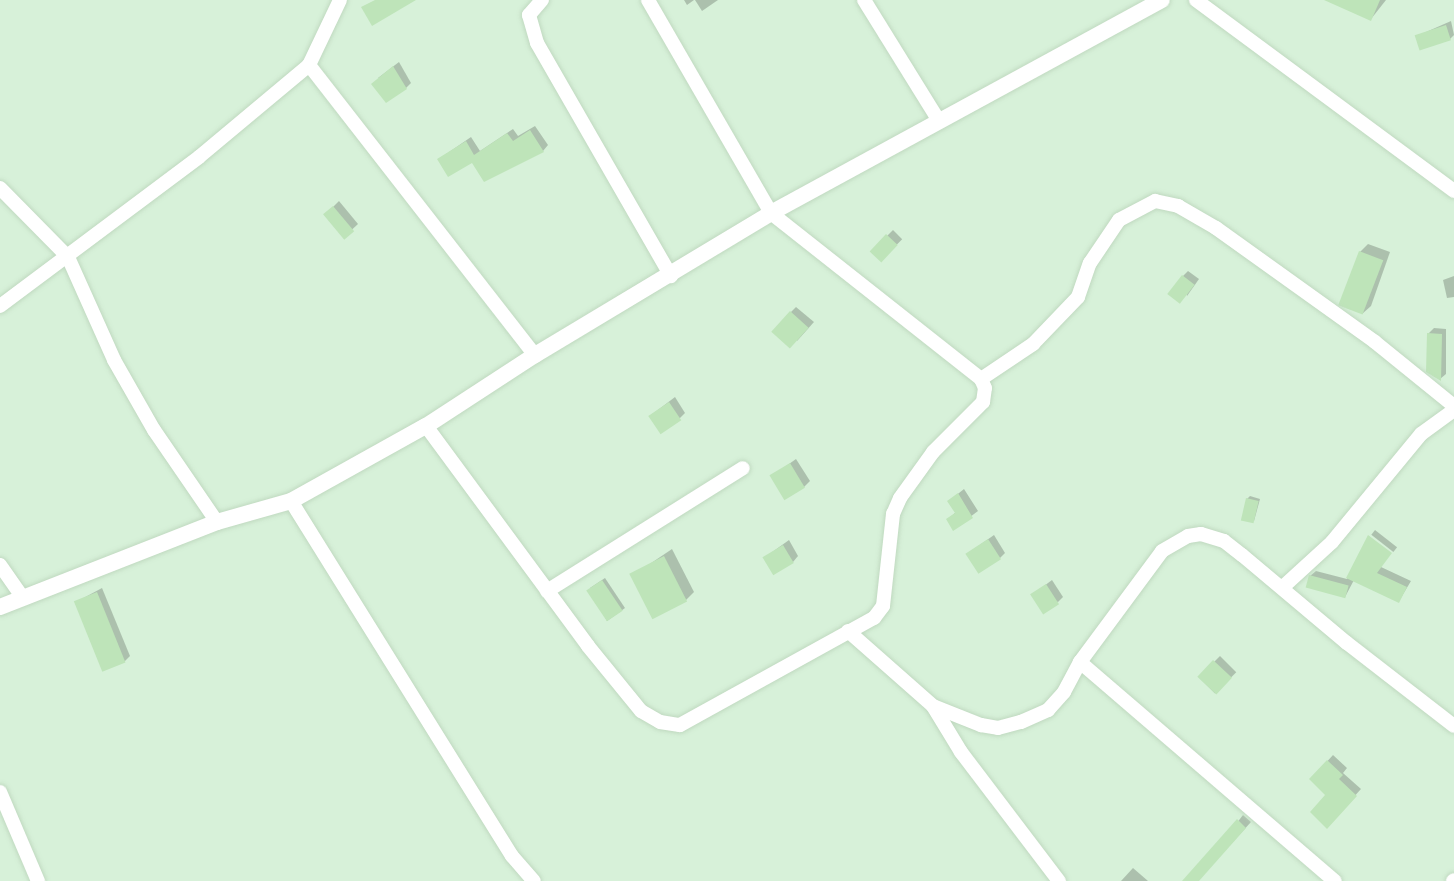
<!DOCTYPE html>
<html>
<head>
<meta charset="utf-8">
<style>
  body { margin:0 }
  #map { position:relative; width:1454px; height:881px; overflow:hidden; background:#e5f9e7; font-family:Overpass,sans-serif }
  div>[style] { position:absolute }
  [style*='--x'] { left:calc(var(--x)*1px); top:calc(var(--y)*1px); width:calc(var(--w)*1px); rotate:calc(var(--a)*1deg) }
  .residential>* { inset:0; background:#d7f1d9; transform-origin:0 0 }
  .shadow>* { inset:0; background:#0003; transform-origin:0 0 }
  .building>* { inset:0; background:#bee4b9; transform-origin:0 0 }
  .roads { filter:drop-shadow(0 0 2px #c0d9c0) drop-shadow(0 0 2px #c0d9c0) }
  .minor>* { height:14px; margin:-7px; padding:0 7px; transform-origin:7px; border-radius:7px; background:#fff }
  .tertiary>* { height:16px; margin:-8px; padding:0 8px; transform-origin:8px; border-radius:8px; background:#fff }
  span { translate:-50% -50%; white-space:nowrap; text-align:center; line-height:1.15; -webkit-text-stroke:5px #ebfcec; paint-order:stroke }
</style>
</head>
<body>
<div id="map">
  <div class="residential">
    <i style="left:0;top:0;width:1454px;height:881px"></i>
  </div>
  <div class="shadow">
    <i style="clip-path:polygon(684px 0,694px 0,687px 5px)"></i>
    <i style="clip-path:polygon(695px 0,718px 0,702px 11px)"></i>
    <i style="clip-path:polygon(1342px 0,1386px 0,1371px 19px)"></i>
    <i style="clip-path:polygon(1451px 21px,1454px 35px,1450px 39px,1417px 36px)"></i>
    <i style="clip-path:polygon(399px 62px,411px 83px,406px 88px,378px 78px)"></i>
    <i style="clip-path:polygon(535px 126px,548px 145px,543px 151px,472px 161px,439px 159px,471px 137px,480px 151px,513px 129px,518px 136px)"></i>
    <i style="clip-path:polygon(339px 201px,358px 224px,344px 237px,331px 209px)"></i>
    <i style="left:893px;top:230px;width:13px;height:30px;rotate:45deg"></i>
    <i style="clip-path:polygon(1368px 244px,1390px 252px,1371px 306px,1362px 314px,1360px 252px)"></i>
    <i style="clip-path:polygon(1188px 271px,1199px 279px,1187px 296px,1183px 276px)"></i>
    <i style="clip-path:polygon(1454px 276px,1454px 297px,1447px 298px,1443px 280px)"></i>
    <i style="clip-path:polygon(796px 307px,814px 322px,797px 341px,791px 312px)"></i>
    <i style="clip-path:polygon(1434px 328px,1446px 329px,1446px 374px,1440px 379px,1427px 371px,1428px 334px)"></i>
    <i style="clip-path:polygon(675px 397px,685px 413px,680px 418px,650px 416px)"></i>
    <i style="clip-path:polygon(796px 459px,810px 481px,804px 487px,772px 476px)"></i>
    <i style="clip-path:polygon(964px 489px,978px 511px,954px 529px,948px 519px,956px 512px,949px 501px)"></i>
    <i style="clip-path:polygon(1250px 496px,1260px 499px,1254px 521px,1247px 499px)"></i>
    <i style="left:1375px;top:530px;width:28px;height:6px;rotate:38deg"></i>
    <i style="clip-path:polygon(994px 535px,1005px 553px,1000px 558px,967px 554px)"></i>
    <i style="clip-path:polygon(1369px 536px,1381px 567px,1411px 581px,1399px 601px,1354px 580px,1345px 597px,1310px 576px,1316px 571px,1347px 579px)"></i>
    <i style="clip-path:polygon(789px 540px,798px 556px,793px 562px,764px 558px)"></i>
    <i style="clip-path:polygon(672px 549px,694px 592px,686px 600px,632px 576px)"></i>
    <i style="clip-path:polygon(605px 578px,625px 608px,607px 621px,590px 588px)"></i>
    <i style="clip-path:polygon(1052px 580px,1063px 597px,1058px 602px,1032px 595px)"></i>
    <i style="clip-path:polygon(102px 588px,130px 656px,124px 662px,76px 602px)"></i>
    <i style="left:1220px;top:656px;width:23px;height:30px;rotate:45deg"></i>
    <i style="clip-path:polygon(1333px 755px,1347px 768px,1343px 773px,1361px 789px,1332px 821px,1328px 795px,1311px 779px)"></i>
    <i style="clip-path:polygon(1243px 815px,1251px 822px,1200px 878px,1192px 881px)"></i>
    <i style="clip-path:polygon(1133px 868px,1148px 881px,1121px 881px)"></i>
  </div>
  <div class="building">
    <i style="clip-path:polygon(375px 0,416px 0,372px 26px,361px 7px)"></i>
    <i style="clip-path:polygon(1324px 0,1380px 0,1371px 21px)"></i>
    <i style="left:1446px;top:25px;width:16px;height:33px;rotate:72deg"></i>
    <i style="clip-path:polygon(393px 66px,407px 89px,386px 103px,371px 84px)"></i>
    <i style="clip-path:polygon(530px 130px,544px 152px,484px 182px,472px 163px,448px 177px,437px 159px,466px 141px,474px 155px,507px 133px,513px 141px)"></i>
    <i style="left:333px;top:206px;width:33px;height:13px;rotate:50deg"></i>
    <i style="left:886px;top:234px;width:16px;height:24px;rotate:43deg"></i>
    <i style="left:1359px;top:251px;width:26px;height:58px;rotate:21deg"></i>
    <i style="left:1182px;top:275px;width:16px;height:24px;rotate:38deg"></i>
    <i style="left:790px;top:311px;width:25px;height:28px;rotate:42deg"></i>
    <i style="clip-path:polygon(1427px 333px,1442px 334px,1441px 381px,1426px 372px)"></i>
    <i style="left:669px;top:402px;width:22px;height:25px;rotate:56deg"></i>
    <i style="left:790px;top:463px;width:29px;height:24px;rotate:59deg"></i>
    <i style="clip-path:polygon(958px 493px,973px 518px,953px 531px,946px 519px,955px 513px,947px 501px)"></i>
    <i style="left:1246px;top:498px;width:13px;height:23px;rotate:13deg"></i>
    <i style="clip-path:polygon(1368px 535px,1392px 553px,1377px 573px,1407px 587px,1399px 603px,1346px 578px)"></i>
    <i style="left:988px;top:539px;width:24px;height:27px;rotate:57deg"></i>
    <i style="left:783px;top:545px;width:21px;height:24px;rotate:59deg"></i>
    <i style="left:664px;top:556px;width:51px;height:39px;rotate:63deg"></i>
    <i style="left:1309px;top:575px;width:41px;height:13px;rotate:15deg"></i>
    <i style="left:602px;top:580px;width:37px;height:19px;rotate:56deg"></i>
    <i style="left:1046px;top:584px;width:24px;height:19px;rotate:57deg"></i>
    <i style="left:97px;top:592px;width:76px;height:25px;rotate:68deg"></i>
    <i style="left:1213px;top:660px;width:26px;height:23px;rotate:43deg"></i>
    <i style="clip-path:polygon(1327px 760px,1343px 775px,1339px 779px,1357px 796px,1327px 829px,1310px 812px,1325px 795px,1309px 779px)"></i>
    <i style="clip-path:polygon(1237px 819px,1246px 828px,1199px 881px,1182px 881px)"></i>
  </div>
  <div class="roads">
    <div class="minor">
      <i style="--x:542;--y:0;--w:20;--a:131"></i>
      <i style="--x:529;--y:15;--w:29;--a:74"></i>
      <i style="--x:537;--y:43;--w:269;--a:60.1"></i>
      <i style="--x:864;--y:0;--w:142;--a:58.2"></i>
      <i style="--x:1196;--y:0;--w:321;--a:36.5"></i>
      <i style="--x:309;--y:65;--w:368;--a:52.1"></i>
      <i style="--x:0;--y:188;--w:97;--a:45.4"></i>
      <i style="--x:68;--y:257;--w:113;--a:65.9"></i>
      <i style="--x:114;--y:360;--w:81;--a:60.3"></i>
      <i style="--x:154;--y:430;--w:112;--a:55.6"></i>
      <i style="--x:0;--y:306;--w:249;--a:-36.8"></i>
      <i style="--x:199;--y:157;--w:143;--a:-39.9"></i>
      <i style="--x:309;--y:65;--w:72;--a:-64.5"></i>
      <i style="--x:981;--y:379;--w:63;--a:-33.9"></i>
      <i style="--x:1033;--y:344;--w:65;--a:-46.2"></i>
      <i style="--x:1078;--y:297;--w:36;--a:-71"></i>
      <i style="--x:1090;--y:263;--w:52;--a:-56"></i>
      <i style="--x:1119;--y:220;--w:41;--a:-27.8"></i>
      <i style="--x:1155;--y:201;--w:24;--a:12"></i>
      <i style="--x:1178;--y:206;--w:44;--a:30.1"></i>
      <i style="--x:1216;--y:228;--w:196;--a:35.6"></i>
      <i style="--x:1375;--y:342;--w:102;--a:39"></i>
      <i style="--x:426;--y:426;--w:273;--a:53.6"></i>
      <i style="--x:588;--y:646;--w:84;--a:50.8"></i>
      <i style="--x:641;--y:711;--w:22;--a:30"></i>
      <i style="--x:660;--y:722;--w:20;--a:9"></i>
      <i style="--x:680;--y:725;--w:222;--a:-28.9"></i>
      <i style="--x:874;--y:618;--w:15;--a:-53"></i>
      <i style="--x:883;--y:606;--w:93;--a:-83.8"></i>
      <i style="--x:893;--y:514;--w:17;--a:-66"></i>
      <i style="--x:900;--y:498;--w:57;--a:-54.3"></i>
      <i style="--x:933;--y:452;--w:71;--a:-45"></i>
      <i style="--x:983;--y:402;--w:14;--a:-82"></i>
      <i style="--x:985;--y:388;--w:10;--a:-114"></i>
      <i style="--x:981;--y:379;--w:268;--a:-141.7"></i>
      <i style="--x:771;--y:213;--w:246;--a:-120"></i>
      <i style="--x:291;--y:501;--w:418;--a:58.1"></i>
      <i style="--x:512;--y:856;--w:33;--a:49"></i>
      <i style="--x:0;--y:565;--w:40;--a:55.1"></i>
      <i style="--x:1284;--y:586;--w:65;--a:-42.5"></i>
      <i style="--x:1332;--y:542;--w:140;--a:-50.5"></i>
      <i style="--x:1421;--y:434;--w:41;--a:-36"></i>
      <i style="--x:547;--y:591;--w:231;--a:-32.1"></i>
      <i style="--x:848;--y:631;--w:113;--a:41.4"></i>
      <i style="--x:933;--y:706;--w:52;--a:21.6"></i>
      <i style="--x:981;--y:725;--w:17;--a:10"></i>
      <i style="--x:998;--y:728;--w:24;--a:-15"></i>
      <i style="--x:1021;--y:722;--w:30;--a:-24"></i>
      <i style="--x:1048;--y:710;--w:24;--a:-48"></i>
      <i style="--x:1064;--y:692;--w:34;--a:-62"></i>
      <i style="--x:1080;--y:662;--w:138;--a:-53.5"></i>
      <i style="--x:1162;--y:551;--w:30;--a:-30"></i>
      <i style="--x:1188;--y:536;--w:13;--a:-9"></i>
      <i style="--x:1201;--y:534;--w:24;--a:17"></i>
      <i style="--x:1224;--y:541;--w:23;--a:38"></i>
      <i style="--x:1242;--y:555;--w:137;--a:40"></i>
      <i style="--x:1347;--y:643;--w:135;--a:37.8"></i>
      <i style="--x:1080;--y:662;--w:336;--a:40.7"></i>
      <i style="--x:933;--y:706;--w:54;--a:58.7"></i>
      <i style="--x:961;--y:752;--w:162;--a:52.8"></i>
      <i style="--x:0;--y:792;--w:97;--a:66.9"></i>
      <i style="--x:1453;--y:881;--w:1;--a:-45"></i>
    </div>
    <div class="tertiary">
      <i style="--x:0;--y:607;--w:233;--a:-21.4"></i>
      <i style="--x:217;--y:522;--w:77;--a:-15.8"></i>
      <i style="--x:291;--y:501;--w:154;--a:-29.1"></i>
      <i style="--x:426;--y:426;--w:130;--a:-33.1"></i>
      <i style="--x:535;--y:355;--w:275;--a:-31"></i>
      <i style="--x:771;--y:213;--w:445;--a:-28.6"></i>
    </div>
  </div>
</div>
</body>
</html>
